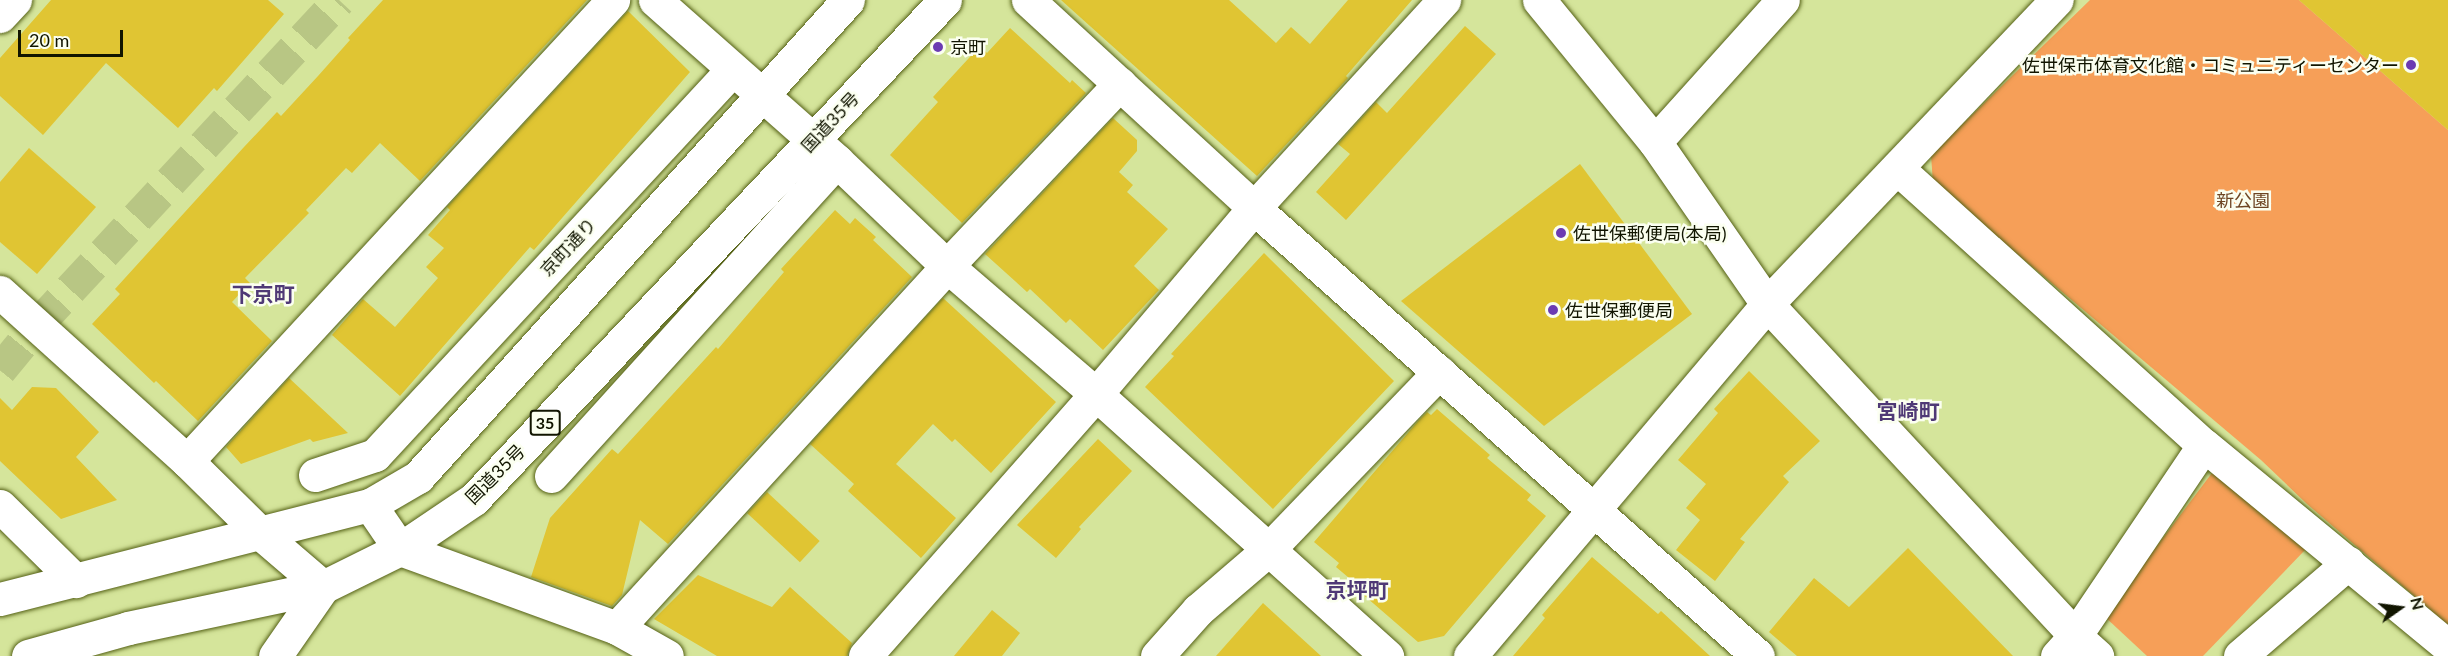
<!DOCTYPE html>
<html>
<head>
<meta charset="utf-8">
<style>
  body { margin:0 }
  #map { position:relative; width:2448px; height:656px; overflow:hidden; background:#d5e59b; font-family:Lato,"Noto Sans JP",sans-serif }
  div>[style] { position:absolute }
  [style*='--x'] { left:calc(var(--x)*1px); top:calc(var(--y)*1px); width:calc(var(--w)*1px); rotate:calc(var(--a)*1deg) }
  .green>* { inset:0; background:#f69f58 }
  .building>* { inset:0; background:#e0c533; transform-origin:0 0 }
  .minor-tunnel>* { height:33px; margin-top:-16.5px; transform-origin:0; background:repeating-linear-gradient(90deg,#b8c684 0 33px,transparent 0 49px) }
  .roads { filter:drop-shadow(0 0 2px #546015) drop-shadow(0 0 2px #546015) }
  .minor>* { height:33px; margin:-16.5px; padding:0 16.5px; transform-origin:16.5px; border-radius:16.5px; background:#fff }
  .highway>* { height:33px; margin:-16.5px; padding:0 16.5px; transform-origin:16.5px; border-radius:16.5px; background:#fff }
  .dots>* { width:16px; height:16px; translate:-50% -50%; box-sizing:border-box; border:3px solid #fbfff0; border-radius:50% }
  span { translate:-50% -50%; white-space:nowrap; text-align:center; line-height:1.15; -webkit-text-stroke:5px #fbfff0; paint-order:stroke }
  .shield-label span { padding:2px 4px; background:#fbfff0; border:2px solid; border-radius:4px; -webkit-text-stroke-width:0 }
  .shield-label { font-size:16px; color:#111500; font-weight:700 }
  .poi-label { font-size:18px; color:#111500 }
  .left { translate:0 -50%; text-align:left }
  .right { translate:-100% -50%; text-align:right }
  .street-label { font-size:18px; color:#111500 }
  .park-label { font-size:18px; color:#6e4523 }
  .quarter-label { font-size:21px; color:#4f3976; font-weight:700 }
  .north { position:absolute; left:2370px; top:578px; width:60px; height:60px; -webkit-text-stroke:4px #fbfff0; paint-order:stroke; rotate:76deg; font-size:16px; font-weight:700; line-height:24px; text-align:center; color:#111500 }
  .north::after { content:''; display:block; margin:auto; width:21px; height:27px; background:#111500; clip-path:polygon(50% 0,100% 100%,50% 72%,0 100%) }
  .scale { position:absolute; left:18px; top:30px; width:105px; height:27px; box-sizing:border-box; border:3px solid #111500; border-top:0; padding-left:8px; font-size:18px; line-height:21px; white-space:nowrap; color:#111500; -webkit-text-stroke:4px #fbfff0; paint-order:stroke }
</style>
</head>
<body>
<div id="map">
  <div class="green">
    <i style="clip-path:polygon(2090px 0,2299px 0,2448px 130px,2448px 625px,2307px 504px,2261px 460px,1933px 183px,1931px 155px)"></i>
    <i style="clip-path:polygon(2212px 473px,2306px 549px,2203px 656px,2147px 656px,2104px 616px)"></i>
  </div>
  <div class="building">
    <i style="clip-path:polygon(51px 0,268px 0,284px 14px,217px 91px,214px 88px,178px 128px,106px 63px,43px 135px,0 96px,0 58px)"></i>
    <i style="clip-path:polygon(383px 0,587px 0,420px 181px,380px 143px,352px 173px,346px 168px,306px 210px,309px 213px,245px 278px,250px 283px,232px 302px,272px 341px,198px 421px,156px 381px,154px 383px,92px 324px,120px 294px,115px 289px,244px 147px,277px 112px,281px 116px,318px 76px,350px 40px,348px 38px)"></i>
    <i style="clip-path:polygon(1061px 0,1229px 0,1276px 43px,1291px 27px,1310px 44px,1348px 0,1412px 0,1346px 76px,1348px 78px,1257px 176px)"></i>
    <i style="clip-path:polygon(2299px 0,2448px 0,2448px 130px)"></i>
    <i style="clip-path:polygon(628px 11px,690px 72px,534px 250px,530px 247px,400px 396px,332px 335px,363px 299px,395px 327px,438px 278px,426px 267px,444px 248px,428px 235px,450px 210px,447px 207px)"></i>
    <i style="clip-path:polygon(1465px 26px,1496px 54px,1346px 220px,1316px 192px,1350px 154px,1338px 144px,1376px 102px,1387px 113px)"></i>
    <i style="clip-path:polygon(1010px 28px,1070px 83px,1072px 80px,1086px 93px,962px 223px,890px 155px,938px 102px,933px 97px,980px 46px,987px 53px)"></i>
    <i style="clip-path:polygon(1113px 118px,1137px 140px,1137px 151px,1119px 172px,1133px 185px,1127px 192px,1168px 229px,1134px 266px,1159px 290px,1103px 350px,1070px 319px,1066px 323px,1030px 289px,1027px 292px,985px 254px)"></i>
    <i style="clip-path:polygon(29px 148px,96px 207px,37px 274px,0 242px,0 182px)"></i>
    <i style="clip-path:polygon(1580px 164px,1692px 314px,1544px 426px,1401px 301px)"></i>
    <i style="clip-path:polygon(835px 210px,850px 224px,855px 218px,876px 237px,873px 240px,912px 277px,668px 544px,640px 520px,622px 595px,612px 606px,531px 577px,550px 518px,612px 449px,618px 454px,716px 347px,718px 349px,784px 272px,781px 269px)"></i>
    <i style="clip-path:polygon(1264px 253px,1394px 381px,1273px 509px,1145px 387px,1174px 356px,1171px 354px)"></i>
    <i style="clip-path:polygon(943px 298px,1056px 402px,991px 473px,955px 439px,952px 442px,933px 424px,896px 464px,956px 518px,921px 558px,848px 491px,854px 484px,810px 444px)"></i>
    <i style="clip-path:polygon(1749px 371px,1820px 441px,1783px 476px,1789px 482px,1740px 539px,1745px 542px,1715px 581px,1676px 550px,1700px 520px,1686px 508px,1706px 484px,1678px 460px,1718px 413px,1714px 409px)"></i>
    <i style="clip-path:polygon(289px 378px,348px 433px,313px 442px,310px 439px,241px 464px,226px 447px)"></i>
    <i style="clip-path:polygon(32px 387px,56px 388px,99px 432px,76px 457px,117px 500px,61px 519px,0 461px,0 398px,12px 410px)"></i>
    <i style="clip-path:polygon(1437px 409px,1490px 455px,1487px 458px,1531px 495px,1527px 500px,1546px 516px,1444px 636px,1418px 642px,1359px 591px,1361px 588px,1336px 567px,1339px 563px,1314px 542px,1419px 420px,1427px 412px,1431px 415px)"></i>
    <i style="clip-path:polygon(1098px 439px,1132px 471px,1079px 527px,1081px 529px,1056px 558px,1017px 525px)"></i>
    <i style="left:767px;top:492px;width:72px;height:29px;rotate:43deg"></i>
    <i style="clip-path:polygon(1908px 548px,2013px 656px,1797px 656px,1769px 632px,1814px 578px,1849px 607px)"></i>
    <i style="clip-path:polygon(1592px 557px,1658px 614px,1661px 611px,1710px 656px,1513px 656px,1545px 618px,1542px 615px)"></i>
    <i style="clip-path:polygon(698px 575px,772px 607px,790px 587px,852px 643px,847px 656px,717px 656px,654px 619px)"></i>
    <i style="clip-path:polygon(1263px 603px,1321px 656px,1216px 656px)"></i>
    <i style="clip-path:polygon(992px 610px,1020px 633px,1002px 656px,954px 656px)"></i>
  </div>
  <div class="minor-tunnel">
    <i style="--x:0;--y:370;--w:58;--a:-50.6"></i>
    <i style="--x:37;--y:325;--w:444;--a:-47.1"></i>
  </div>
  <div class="roads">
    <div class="minor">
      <i style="--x:655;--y:0;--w:243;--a:41.5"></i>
      <i style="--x:837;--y:161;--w:152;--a:43.7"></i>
      <i style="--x:947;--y:266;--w:196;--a:40.7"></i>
      <i style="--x:1096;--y:394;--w:392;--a:42"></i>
      <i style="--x:1028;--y:0;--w:307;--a:42.6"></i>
      <i style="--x:1254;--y:208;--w:674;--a:41.63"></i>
      <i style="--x:1539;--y:0;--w:183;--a:50.8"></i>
      <i style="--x:1655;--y:142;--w:197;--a:55.3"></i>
      <i style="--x:1767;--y:304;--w:453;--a:47.1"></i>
      <i style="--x:2075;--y:636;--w:30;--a:42"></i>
      <i style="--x:0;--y:16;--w:22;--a:-47"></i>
      <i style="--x:1655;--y:142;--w:191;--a:-48"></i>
      <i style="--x:1897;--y:168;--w:413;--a:42.1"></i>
      <i style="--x:2204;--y:445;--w:316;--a:39.5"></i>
      <i style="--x:0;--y:292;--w:252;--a:42.1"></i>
      <i style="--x:187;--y:461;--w:103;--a:44.6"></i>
      <i style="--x:260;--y:533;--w:83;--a:40.6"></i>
      <i style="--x:323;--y:587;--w:84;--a:124.8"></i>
      <i style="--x:187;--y:461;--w:628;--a:-47.26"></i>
      <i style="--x:315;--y:475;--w:63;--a:-18.4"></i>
      <i style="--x:375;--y:455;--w:526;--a:-47.16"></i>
      <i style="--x:551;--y:476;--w:425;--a:-47.8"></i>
      <i style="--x:370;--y:505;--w:53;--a:55.7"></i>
      <i style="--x:400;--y:549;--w:231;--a:20"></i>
      <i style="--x:617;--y:628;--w:57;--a:29.2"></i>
      <i style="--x:0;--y:506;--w:107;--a:44.6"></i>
      <i style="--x:617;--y:628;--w:490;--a:-47.6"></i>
      <i style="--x:947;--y:266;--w:251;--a:-46.5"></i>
      <i style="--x:865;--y:656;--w:349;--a:-48.6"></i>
      <i style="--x:1096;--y:394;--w:244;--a:-49.7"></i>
      <i style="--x:1254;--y:208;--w:282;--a:-47.6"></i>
      <i style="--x:1157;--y:656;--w:62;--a:-48.3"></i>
      <i style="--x:1198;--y:610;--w:92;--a:-40.6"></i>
      <i style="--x:1268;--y:550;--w:247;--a:-46.1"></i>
      <i style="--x:1470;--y:656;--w:461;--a:-49.8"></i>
      <i style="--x:1767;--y:304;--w:420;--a:-46.4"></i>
      <i style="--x:2057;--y:656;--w:27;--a:-48"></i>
      <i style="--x:2075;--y:636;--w:230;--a:-56"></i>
      <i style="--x:2240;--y:656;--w:143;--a:-40.7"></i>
    </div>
    <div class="highway">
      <i style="--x:0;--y:599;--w:382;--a:-14.3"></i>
      <i style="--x:370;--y:505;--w:56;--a:-30.3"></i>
      <i style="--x:418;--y:477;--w:642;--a:-47.97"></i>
      <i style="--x:28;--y:656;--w:104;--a:-15.6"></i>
      <i style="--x:128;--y:628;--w:199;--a:-11.9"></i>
      <i style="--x:323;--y:587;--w:86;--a:-26.3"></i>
      <i style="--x:400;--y:549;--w:89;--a:-34"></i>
      <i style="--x:474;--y:499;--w:686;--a:-46.65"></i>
    </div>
  </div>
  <div class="dots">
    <i style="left:938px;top:47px;background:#6c3bb2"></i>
    <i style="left:2411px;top:65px;background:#6c3bb2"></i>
    <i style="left:1561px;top:233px;background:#6c3bb2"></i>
    <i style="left:1553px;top:310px;background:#6c3bb2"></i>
  </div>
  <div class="shield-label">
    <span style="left:545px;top:423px">35</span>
  </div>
  <div class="poi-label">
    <span class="left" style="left:950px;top:47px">京町</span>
    <span class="right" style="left:2399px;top:65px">佐世保市体育文化館・コミュニティーセンター</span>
    <span class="left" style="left:1573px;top:233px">佐世保郵便局(本局)</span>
    <span class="left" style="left:1565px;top:310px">佐世保郵便局</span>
  </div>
  <div class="street-label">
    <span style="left:830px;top:122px;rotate:-47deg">国道35号</span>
    <span style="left:568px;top:247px;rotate:-47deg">京町通り</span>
    <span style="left:495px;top:474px;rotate:-45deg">国道35号</span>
  </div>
  <div class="park-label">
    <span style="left:2243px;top:200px">新公園</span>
  </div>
  <div class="quarter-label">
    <span style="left:263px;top:294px">下京町</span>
    <span style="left:1908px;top:411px">宮崎町</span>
    <span style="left:1357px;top:590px">京坪町</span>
  </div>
  <div class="north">N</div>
  <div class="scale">20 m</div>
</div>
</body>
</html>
